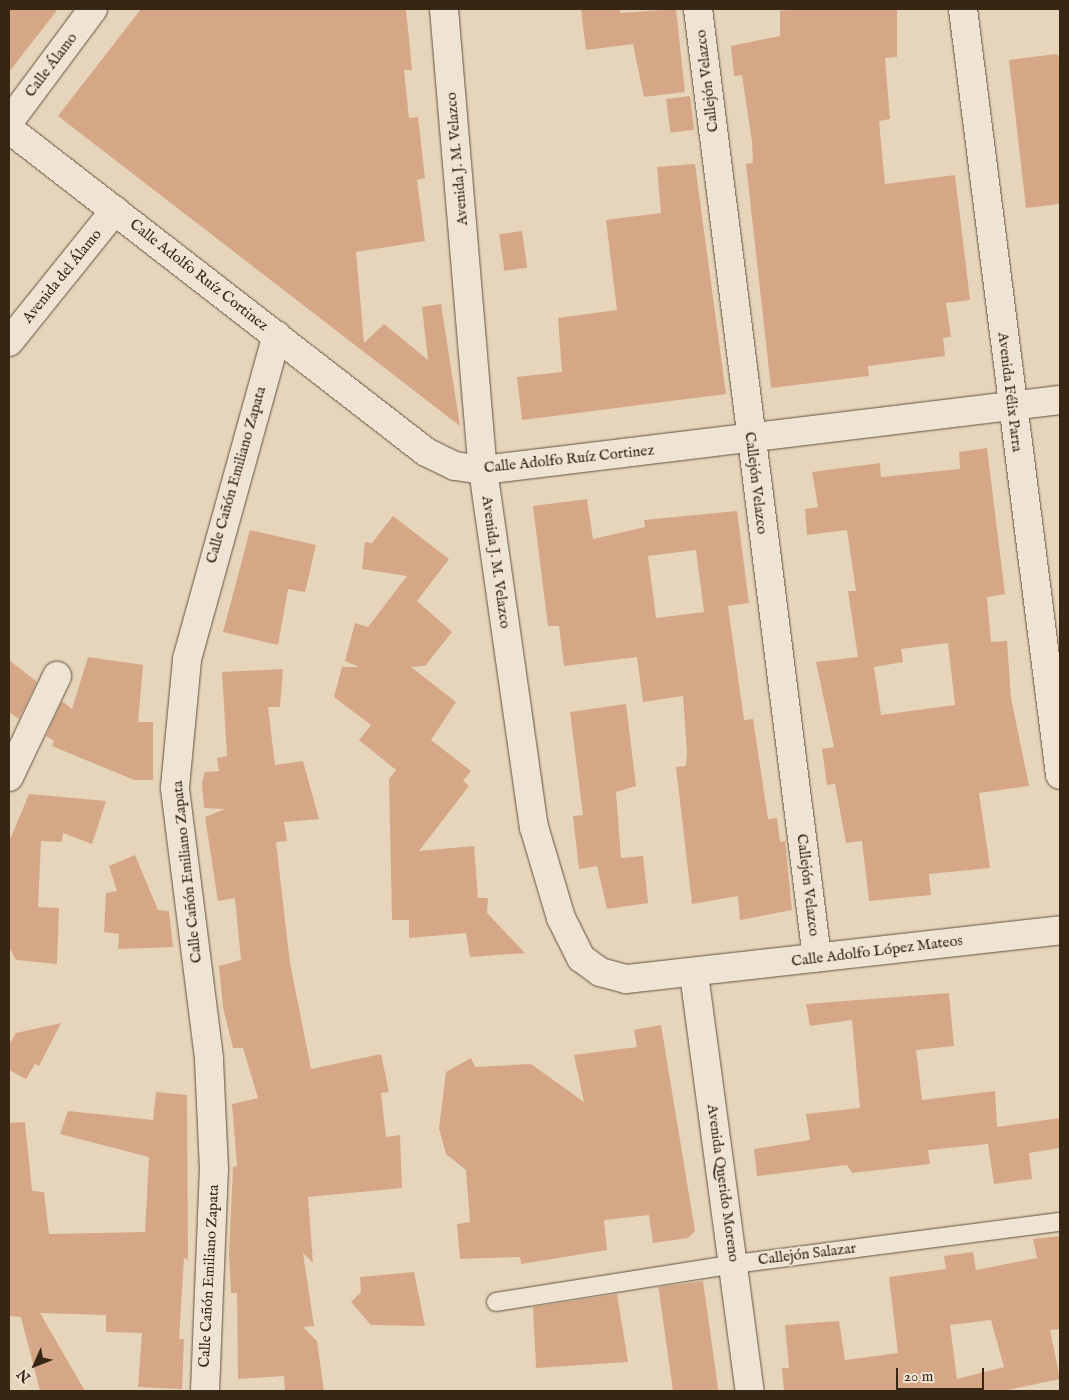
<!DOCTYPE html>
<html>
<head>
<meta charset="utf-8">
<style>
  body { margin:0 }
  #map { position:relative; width:1069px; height:1400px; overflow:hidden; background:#e6d5bb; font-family:"IM FELL English",serif }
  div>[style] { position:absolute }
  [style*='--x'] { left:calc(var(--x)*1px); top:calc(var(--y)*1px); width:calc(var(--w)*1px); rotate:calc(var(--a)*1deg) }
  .building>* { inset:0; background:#d6a787; transform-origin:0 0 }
  .roads { filter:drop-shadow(0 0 1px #63523e) drop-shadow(0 0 1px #63523e) }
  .service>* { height:18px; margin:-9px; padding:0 9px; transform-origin:9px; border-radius:9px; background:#efe4d3 }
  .minor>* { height:28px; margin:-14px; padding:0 14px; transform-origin:14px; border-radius:14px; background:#efe4d3 }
  .tertiary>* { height:28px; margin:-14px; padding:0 14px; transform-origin:14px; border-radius:14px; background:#efe4d3 }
  .secondary>* { height:28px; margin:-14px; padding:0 14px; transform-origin:14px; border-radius:14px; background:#efe4d3 }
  span { translate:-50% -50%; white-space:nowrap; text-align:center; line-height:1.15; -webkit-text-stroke:4px #efe4d3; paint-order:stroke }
  .street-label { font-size:15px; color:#372614 }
  .frame { position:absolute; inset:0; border:10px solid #372614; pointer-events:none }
  .north { position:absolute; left:10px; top:1340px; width:50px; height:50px; -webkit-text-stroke:4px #efe4d3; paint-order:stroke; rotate:226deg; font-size:14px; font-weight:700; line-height:20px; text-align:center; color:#372614 }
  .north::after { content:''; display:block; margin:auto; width:18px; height:22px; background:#372614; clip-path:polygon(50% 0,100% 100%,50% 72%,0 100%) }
  .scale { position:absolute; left:896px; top:1368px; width:88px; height:22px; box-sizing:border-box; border:2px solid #372614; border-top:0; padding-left:6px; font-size:15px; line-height:18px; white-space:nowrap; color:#372614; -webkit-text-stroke:4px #efe4d3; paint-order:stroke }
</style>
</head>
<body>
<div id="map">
  <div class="building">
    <i style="clip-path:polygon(9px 9px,58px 9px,9px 72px)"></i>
    <i style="clip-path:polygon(141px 9px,406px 9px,412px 70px,404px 70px,409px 118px,418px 117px,425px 178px,417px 180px,425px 241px,356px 252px,364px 343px,384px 324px,428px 360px,422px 307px,441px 304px,460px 426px,58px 116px)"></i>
    <i style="clip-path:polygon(581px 9px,620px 9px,620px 13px,676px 9px,685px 92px,644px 97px,633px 44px,586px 50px)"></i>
    <i style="clip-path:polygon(795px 9px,897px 9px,897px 57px,885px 58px,890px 119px,879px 121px,885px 184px,955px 175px,970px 300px,946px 303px,951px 337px,943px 338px,945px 356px,868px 366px,869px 376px,771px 388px,746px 164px,753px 163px,752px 142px,742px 75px,734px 76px,731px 46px,780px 36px,780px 11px)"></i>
    <i style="clip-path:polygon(1056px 54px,1060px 57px,1060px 204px,1026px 208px,1009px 60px)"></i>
    <i style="left:690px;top:96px;width:34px;height:24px;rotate:83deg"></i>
    <i style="clip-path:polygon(695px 164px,726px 394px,522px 420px,517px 377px,562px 372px,558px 318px,617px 310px,606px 220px,661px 213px,657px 167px)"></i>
    <i style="left:522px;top:231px;width:37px;height:23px;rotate:82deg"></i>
    <i style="clip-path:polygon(evenodd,987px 448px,1005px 594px,987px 597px,991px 642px,1007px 641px,1011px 698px,1029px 786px,979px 793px,990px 868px,929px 874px,931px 895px,869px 901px,862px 841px,846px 843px,835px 784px,827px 785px,822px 749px,834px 747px,816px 662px,858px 657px,848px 591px,856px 591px,847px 530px,807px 535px,805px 509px,818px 507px,812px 472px,880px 463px,881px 477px,960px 469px,959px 452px,987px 448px,948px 643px,955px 705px,881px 715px,874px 667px,903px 662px,901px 649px,948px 643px)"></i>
    <i style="clip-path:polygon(evenodd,587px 499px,593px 539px,645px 527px,644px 520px,737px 511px,749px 603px,728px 606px,744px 720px,753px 719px,768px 819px,777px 818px,780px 842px,785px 841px,792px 910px,740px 920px,738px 896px,692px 904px,676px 767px,686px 766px,687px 753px,683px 696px,643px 702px,637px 657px,564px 666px,559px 626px,548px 626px,533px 506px,587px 499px,696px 550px,704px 612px,656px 618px,648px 556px,696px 550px)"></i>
    <i style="clip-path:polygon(393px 516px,449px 559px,417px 601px,452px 632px,425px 666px,411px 667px,456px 702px,431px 740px,471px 771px,463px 781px,469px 786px,419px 851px,474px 846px,478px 898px,488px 898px,487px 913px,525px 953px,470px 957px,466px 933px,409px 938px,409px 920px,392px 920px,389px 779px,396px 770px,359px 740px,371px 725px,334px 697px,342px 667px,359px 667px,345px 661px,355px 623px,368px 627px,407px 576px,362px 569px,365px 542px,372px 543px)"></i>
    <i style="clip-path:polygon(250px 530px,316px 545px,305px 592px,288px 589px,278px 645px,223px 632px)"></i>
    <i style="clip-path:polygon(88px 657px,143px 665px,138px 722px,153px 722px,153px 780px,134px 780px,52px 746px,54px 741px,46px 736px,62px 701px,72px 709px)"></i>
    <i style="clip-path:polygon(9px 660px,37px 682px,19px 719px,9px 712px)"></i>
    <i style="clip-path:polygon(283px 669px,280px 707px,268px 707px,275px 765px,303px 761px,319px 819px,284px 822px,287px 841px,276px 842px,290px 963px,311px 1069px,381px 1054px,389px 1092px,381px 1093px,386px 1137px,400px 1135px,402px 1188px,308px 1197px,313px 1263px,303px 1253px,314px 1326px,303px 1327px,317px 1341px,324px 1391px,285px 1391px,284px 1376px,238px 1379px,237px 1293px,231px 1293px,229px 1255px,233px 1167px,237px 1166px,232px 1104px,258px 1098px,243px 1048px,233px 1048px,223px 1007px,219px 966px,241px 960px,235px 898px,218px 901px,205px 817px,225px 809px,204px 808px,202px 783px,205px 772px,219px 771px,217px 758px,227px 756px,222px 672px)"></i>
    <i style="clip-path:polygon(626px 704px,636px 786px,616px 792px,621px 858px,643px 856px,648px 903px,607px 909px,597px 866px,579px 869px,573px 816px,583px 815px,570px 712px)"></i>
    <i style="clip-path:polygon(29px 794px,106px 801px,92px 844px,63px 833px,62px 842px,41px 841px,38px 907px,59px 908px,57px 964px,16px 960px,9px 947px,9px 842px)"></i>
    <i style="clip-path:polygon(135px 855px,158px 910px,169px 911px,173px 947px,118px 949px,119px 934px,104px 932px,106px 893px,117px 891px,109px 866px)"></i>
    <i style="clip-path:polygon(949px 993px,954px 1046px,916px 1050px,922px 1100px,995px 1091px,997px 1127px,1060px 1118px,1060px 1148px,1029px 1153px,1032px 1179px,994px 1184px,988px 1144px,928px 1150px,930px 1164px,852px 1173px,847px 1165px,757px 1176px,754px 1149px,810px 1140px,806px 1114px,860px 1108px,852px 1020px,810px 1026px,806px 1004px)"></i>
    <i style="clip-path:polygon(61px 1023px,39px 1066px,35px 1064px,26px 1079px,9px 1070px,9px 1045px,16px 1033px)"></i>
    <i style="clip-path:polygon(661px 1025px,695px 1231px,688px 1238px,653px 1243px,649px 1215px,604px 1220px,607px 1250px,521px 1264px,520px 1257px,460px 1259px,457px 1224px,470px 1222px,466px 1170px,446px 1154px,439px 1128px,446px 1072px,471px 1058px,475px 1067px,531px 1064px,584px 1102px,574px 1055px,637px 1047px,634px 1030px)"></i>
    <i style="clip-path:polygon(156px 1092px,187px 1095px,188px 1260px,184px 1258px,179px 1339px,184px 1339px,182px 1389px,138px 1387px,142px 1333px,106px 1332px,106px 1315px,40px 1313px,85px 1391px,40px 1391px,21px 1317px,9px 1316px,9px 1123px,25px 1122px,32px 1191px,44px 1192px,49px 1234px,145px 1232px,149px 1157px,60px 1134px,68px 1111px,153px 1120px)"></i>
    <i style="clip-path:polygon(evenodd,1060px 1236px,1060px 1329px,1050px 1330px,1060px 1379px,1003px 1391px,784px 1391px,782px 1368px,789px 1368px,785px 1325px,839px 1321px,845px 1360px,898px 1353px,889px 1277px,946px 1269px,944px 1256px,973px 1252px,976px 1270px,1037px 1258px,1033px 1239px,1060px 1236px,991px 1320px,1004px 1367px,957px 1379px,950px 1325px,991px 1320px)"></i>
    <i style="clip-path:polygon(414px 1272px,425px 1326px,371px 1325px,351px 1302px,361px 1292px,360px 1277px)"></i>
    <i style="left:703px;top:1281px;width:111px;height:45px;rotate:82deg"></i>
    <i style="clip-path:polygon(617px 1294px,628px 1362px,536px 1368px,533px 1307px)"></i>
  </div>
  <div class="roads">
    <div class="service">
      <i style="--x:496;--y:1302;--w:242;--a:-9"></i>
      <i style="--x:735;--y:1264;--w:328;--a:-7.4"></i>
    </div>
    <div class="minor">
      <i style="--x:698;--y:9;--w:956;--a:82.85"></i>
      <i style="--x:963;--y:9;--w:772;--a:82.78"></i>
      <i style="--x:9;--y:342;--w:169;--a:-51.2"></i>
      <i style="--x:9;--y:777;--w:112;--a:-64.6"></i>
      <i style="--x:694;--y:974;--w:421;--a:82.4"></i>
    </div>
    <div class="tertiary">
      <i style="--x:444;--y:9;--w:463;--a:85.2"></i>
      <i style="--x:483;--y:470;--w:361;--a:81.9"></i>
      <i style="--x:534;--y:827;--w:95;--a:73.5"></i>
      <i style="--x:561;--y:918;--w:45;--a:63.4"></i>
      <i style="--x:581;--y:958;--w:24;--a:36"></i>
      <i style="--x:600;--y:972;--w:27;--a:15"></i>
      <i style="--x:626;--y:979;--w:437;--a:-6.4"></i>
      <i style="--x:9;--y:122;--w:141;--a:-53.4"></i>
      <i style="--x:205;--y:1391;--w:221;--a:-87.7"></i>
      <i style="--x:214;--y:1170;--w:112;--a:-92.6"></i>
      <i style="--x:209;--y:1058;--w:273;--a:-97.2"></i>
      <i style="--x:175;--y:787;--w:129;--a:-84.6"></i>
      <i style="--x:187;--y:659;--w:336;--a:-74.5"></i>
    </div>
    <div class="secondary">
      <i style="--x:9;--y:129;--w:527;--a:37.76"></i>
      <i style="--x:426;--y:452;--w:32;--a:26"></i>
      <i style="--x:455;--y:466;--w:28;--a:8"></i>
      <i style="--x:483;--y:470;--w:581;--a:-6.92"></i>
    </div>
  </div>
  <div class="street-label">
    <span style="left:51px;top:65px;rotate:-53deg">Calle Álamo</span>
    <span style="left:707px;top:81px;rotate:-97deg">Callejón Velazco</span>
    <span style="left:457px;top:159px;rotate:-95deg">Avenida J. M. Velazco</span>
    <span style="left:199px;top:275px;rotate:38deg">Calle Adolfo Ruíz Cortinez</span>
    <span style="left:62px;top:276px;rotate:-51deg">Avenida del Álamo</span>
    <span style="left:1010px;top:392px;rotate:83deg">Avenida Félix Parra</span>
    <span style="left:569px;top:459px;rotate:-6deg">Calle Adolfo Ruíz Cortinez</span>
    <span style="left:236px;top:475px;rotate:-74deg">Calle Cañón Emiliano Zapata</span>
    <span style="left:756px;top:483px;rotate:83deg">Callejón Velazco</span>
    <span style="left:496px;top:562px;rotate:82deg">Avenida J. M. Velazco</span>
    <span style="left:187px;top:872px;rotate:-96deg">Calle Cañón Emiliano Zapata</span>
    <span style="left:808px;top:885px;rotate:83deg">Callejón Velazco</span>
    <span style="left:877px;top:951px;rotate:-7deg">Calle Adolfo López Mateos</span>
    <span style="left:723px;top:1183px;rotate:82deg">Avenida Querido Moreno</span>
    <span style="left:807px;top:1254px;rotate:-7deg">Callejón Salazar</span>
    <span style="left:209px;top:1276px;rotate:-87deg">Calle Cañón Emiliano Zapata</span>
  </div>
  <div class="frame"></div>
  <div class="north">N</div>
  <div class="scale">20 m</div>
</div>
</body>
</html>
